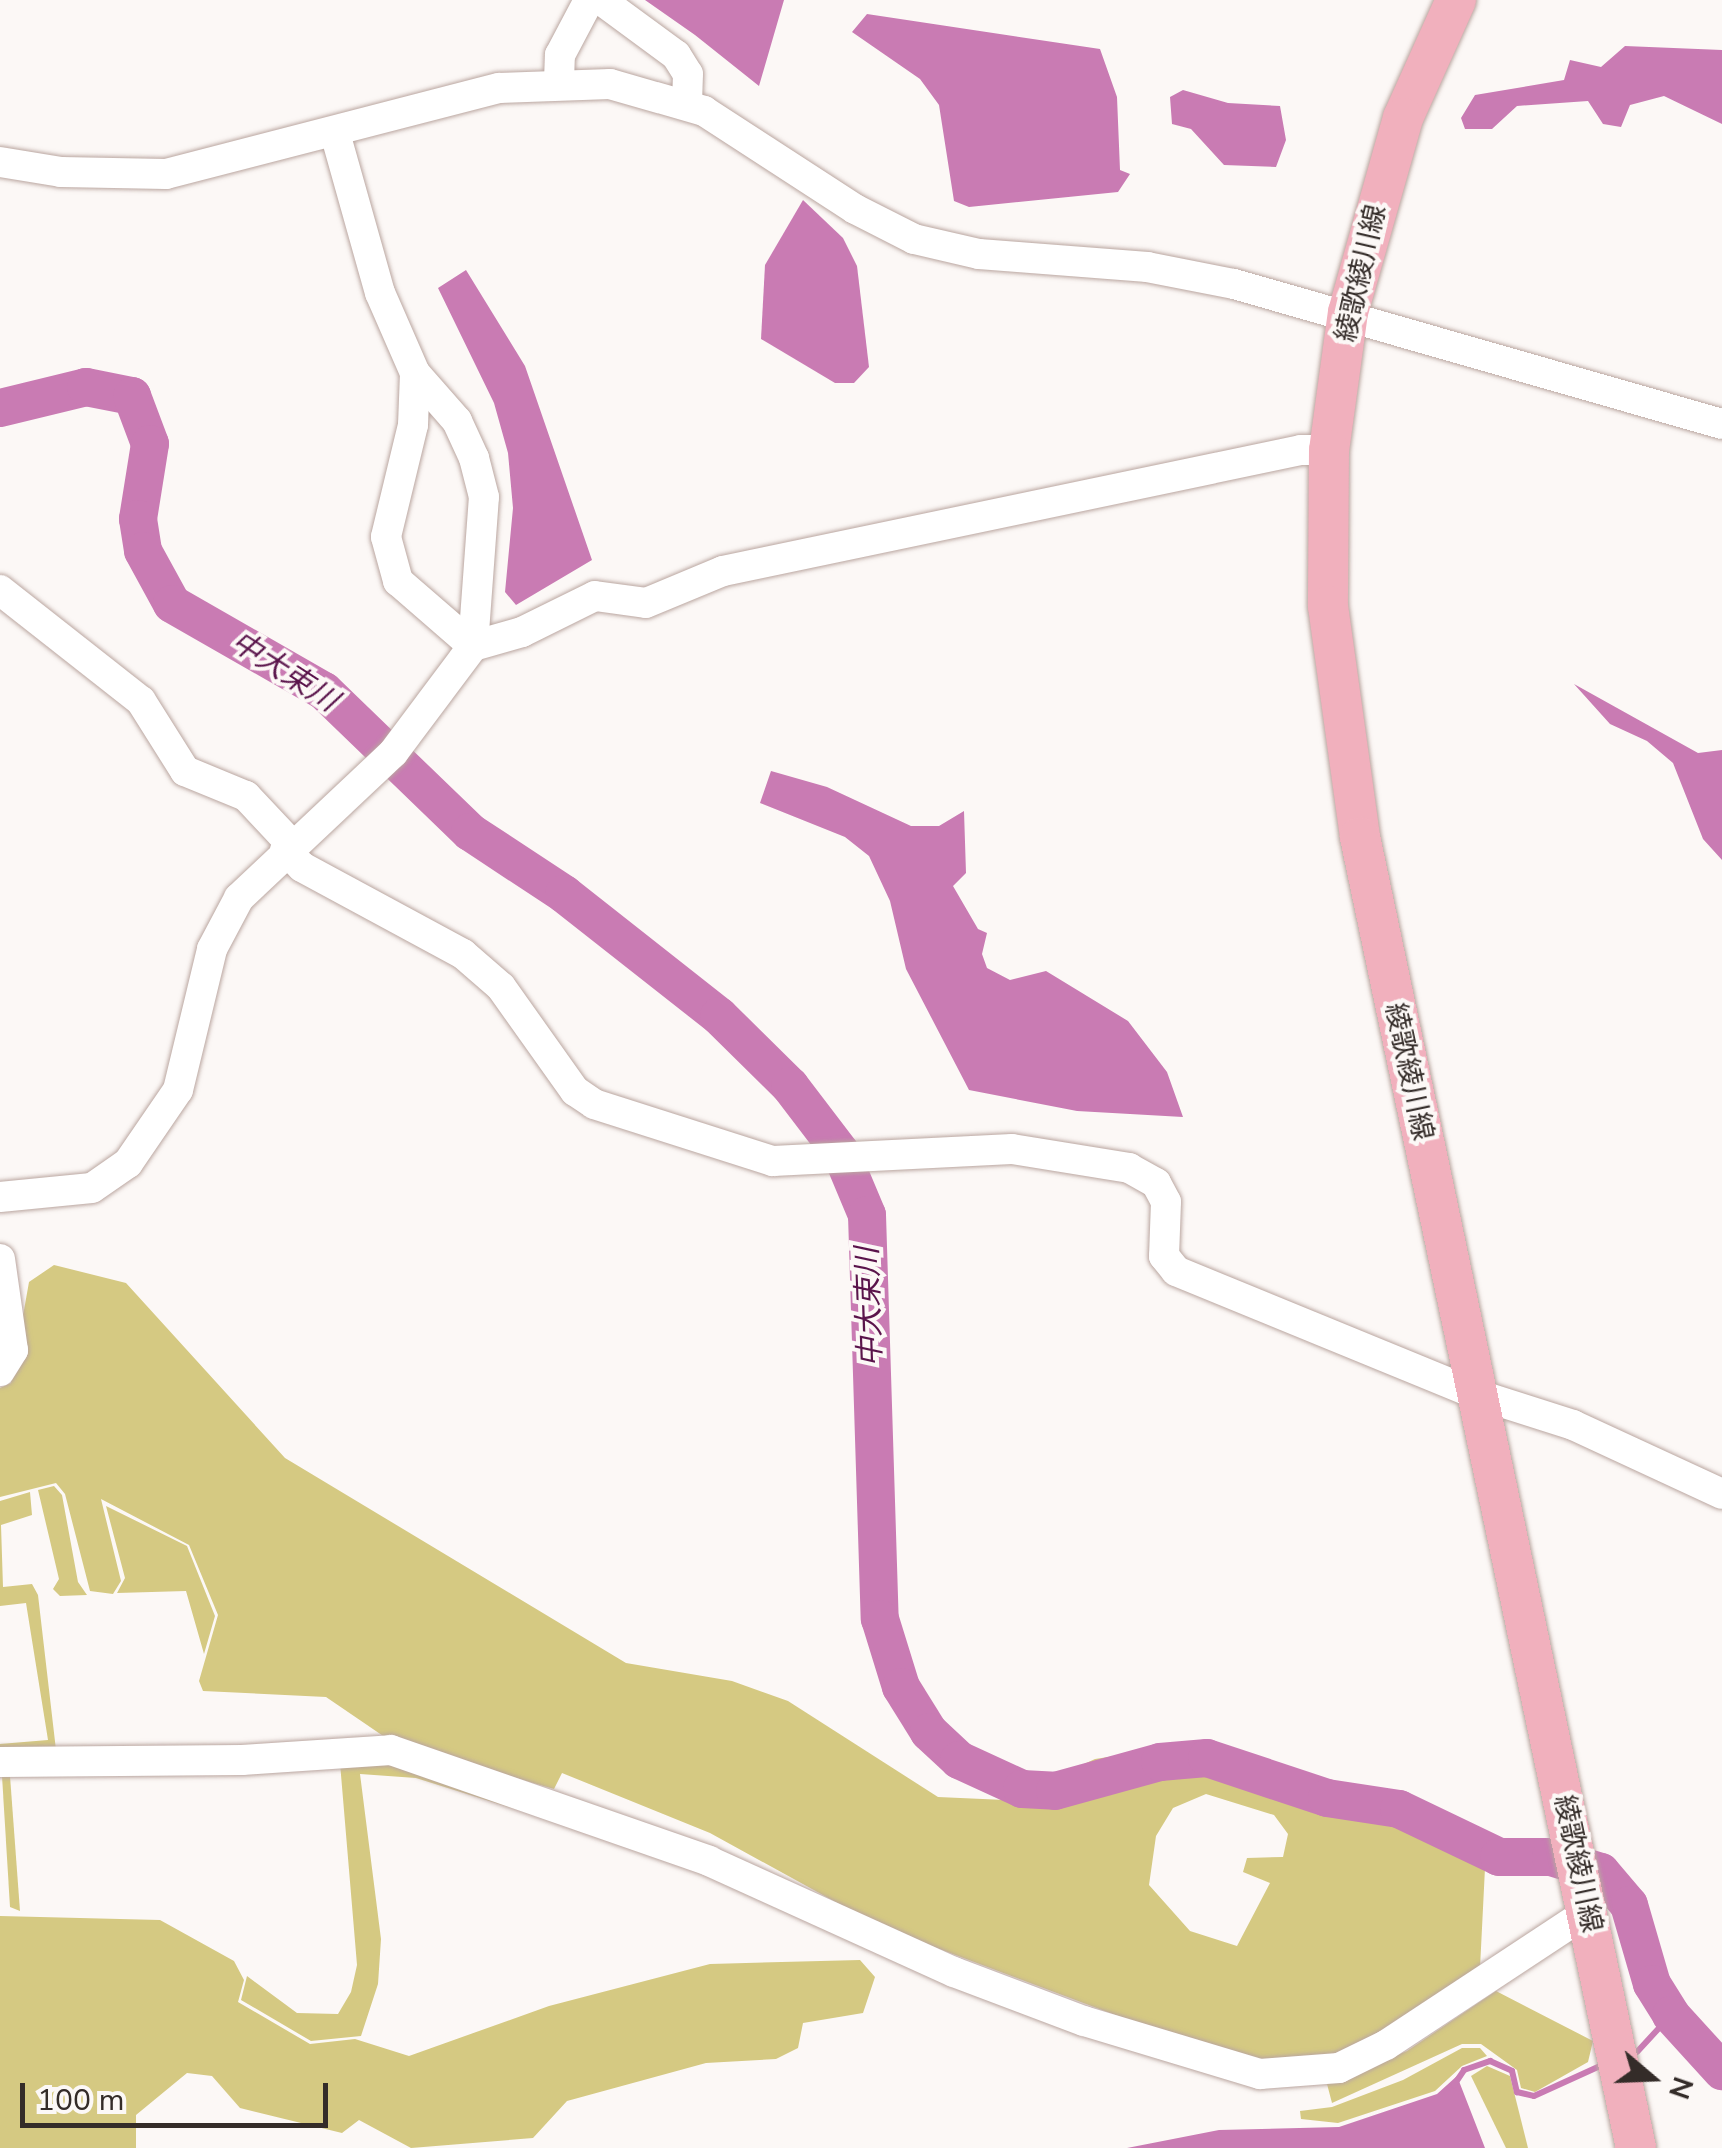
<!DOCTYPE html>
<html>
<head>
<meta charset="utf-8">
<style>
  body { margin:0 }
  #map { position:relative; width:1722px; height:2148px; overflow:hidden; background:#fcf8f6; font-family:"Nunito Sans","Noto Sans JP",sans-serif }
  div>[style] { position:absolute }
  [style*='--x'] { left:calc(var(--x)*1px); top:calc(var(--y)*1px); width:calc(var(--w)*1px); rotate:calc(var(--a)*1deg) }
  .green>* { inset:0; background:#d5c982 }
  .water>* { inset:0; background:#c97bb3 }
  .stream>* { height:6px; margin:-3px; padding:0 3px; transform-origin:3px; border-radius:3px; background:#c97bb3 }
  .river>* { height:38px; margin:-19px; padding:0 19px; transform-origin:19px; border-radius:19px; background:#c97bb3 }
  .roads { filter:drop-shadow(0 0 2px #baa6a0) drop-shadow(0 0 2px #baa6a0) }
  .minor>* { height:30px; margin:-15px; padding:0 15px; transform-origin:15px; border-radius:15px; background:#fff }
  .major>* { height:40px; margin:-20px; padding:0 20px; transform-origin:20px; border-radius:20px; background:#f1b0bd }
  span { translate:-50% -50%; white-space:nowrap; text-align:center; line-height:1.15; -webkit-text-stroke:8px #fcf8f6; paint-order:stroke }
  .street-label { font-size:28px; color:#342c29 }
  .water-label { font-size:30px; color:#5a144b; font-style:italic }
  .north { position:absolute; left:1602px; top:2028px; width:100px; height:100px; -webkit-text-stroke:8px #fcf8f6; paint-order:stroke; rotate:109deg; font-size:28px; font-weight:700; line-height:40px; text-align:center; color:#342c29 }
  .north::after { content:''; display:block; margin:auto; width:35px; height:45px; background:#342c29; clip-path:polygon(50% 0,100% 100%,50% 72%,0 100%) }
  .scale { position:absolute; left:20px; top:2083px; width:308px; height:45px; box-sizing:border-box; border:5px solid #342c29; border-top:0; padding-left:12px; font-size:30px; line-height:35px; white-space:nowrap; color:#342c29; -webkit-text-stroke:8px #fcf8f6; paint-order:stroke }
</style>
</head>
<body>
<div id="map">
  <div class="green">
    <i style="clip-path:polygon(evenodd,54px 1265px,126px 1283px,285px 1458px,626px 1663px,732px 1681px,788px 1701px,938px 1797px,1005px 1800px,1095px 1759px,1174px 1747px,1334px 1807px,1399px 1820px,1485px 1868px,1480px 1968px,1405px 2019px,1330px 2057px,1270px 2063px,1214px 2052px,881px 1927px,710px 1833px,562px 1773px,554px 1789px,392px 1742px,326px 1697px,203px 1691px,199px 1681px,218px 1615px,189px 1545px,101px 1499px,121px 1581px,113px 1594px,90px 1591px,65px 1494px,56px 1483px,0 1497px,0 1388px,11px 1383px,29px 1282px,54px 1265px,1206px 1794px,1274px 1815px,1288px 1834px,1283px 1857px,1247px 1858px,1243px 1872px,1270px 1883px,1237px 1946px,1190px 1931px,1149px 1885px,1156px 1836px,1173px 1808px,1206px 1794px)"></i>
    <i style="clip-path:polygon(54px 1486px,62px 1495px,78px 1582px,87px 1595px,60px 1596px,53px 1589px,59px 1579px,38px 1490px)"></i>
    <i style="clip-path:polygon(30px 1492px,32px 1515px,1px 1525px,3px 1587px,32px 1584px,38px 1595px,56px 1750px,0 1751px,0 1744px,48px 1740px,26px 1603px,0 1606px,0 1501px)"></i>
    <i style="clip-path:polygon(106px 1506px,187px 1546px,215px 1616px,204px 1654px,186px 1591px,117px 1593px,125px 1578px)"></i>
    <i style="clip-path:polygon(340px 1763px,389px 1763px,547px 1819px,416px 1778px,360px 1774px,381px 1939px,378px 1984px,361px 2036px,311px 2041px,241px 2000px,247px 1976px,297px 2013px,338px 2014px,351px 1992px,357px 1965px)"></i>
    <i style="clip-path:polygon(2px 1776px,10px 1776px,20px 1911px,10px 1907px)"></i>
    <i style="clip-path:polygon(0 1916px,160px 1920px,234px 1961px,244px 1980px,238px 2002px,310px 2044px,355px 2039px,409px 2056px,549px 2006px,710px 1964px,860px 1960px,875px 1977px,863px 2013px,803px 2023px,798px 2048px,776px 2059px,706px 2063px,567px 2101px,533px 2138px,411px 2148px,359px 2120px,342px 2133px,240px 2108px,212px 2076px,187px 2073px,136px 2115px,136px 2148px,0 2148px)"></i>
    <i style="clip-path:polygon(1496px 1991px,1593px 2041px,1588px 2062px,1535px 2092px,1521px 2088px,1517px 2070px,1481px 2044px,1462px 2044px,1332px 2103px,1327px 2084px,1407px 2051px)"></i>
    <i style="clip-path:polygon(1462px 2048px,1480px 2048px,1487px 2056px,1462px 2066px,1435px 2091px,1338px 2123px,1301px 2119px,1300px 2111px,1332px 2107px,1403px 2080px)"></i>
    <i style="clip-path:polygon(1487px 2066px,1510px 2076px,1528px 2148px,1506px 2148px,1471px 2076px)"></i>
  </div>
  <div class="water">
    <i style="clip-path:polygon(645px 0,784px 0,759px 86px,695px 35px)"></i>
    <i style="clip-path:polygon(867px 14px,1100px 49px,1117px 97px,1120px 170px,1130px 174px,1118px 192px,969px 207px,954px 201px,939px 105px,920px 79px,852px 32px)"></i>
    <i style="clip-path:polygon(1625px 46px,1722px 50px,1722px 124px,1664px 96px,1630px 105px,1621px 127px,1603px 124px,1588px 101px,1517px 106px,1492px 129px,1465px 129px,1461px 118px,1475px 95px,1564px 80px,1570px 60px,1601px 67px)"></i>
    <i style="clip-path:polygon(1183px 90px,1228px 103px,1280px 106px,1286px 140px,1276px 167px,1224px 165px,1191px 129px,1172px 124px,1170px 97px)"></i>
    <i style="clip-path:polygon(803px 200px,843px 238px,857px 266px,869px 367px,854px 383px,835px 383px,761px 339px,765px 265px)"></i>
    <i style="clip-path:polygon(466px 270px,525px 366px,592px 560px,516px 605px,505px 592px,513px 508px,508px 453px,494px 403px,438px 288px)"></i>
    <i style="clip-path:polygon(1574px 684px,1698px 753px,1722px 750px,1722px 860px,1703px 839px,1673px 763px,1647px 741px,1610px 724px)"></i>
    <i style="clip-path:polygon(771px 771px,827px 787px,911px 826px,939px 826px,964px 811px,966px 873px,953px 886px,978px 929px,987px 933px,982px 954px,987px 968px,1010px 980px,1046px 971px,1128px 1021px,1167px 1072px,1183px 1117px,1077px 1111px,969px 1090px,906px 969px,890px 901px,869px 856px,845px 837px,760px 803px)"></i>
    <i style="clip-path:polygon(1457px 2076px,1485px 2148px,1127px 2148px,1219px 2130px,1339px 2127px,1437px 2094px)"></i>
  </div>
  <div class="stream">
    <i style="--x:1637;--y:2052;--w:50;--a:-47.4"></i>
    <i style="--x:1454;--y:2085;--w:18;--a:-56"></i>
    <i style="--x:1464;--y:2070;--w:28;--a:-19"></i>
    <i style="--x:1490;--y:2061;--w:24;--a:24"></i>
    <i style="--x:1512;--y:2071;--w:22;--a:77"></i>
    <i style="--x:1517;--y:2092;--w:17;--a:13"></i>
    <i style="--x:1534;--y:2096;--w:75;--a:-24.5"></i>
  </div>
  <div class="river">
    <i style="--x:0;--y:408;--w:89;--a:-13.7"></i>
    <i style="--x:86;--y:387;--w:47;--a:11.1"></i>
    <i style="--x:132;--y:396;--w:51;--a:69.4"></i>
    <i style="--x:150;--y:444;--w:76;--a:99.1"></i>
    <i style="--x:138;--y:519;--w:32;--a:81"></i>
    <i style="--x:143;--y:551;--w:60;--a:61.3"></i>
    <i style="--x:172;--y:604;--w:175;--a:29.8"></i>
    <i style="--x:324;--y:691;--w:203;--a:44"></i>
    <i style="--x:470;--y:832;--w:113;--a:33.4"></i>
    <i style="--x:564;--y:894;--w:197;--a:38.2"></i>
    <i style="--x:719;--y:1016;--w:100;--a:44.6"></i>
    <i style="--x:790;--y:1086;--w:84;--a:52.7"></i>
    <i style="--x:841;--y:1153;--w:67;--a:67.2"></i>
    <i style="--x:867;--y:1215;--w:404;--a:88.2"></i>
    <i style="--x:880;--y:1619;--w:71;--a:72.8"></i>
    <i style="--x:901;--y:1687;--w:53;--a:58.1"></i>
    <i style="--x:929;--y:1732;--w:41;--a:43"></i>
    <i style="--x:959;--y:1760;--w:69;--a:24.7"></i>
    <i style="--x:1022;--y:1789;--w:33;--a:3"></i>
    <i style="--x:1055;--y:1791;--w:109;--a:-15.4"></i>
    <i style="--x:1160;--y:1762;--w:47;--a:-4.9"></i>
    <i style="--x:1207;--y:1758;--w:126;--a:18.4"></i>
    <i style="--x:1327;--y:1798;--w:73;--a:8.7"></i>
    <i style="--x:1399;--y:1809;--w:111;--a:25.6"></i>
    <i style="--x:1499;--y:1857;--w:52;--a:0"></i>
    <i style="--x:1551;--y:1857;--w:52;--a:16.7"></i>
    <i style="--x:1601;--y:1872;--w:43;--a:49.7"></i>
    <i style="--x:1629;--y:1905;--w:82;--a:73.8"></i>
    <i style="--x:1652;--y:1984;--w:36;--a:58"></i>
    <i style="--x:1671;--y:2015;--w:76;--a:47.7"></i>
  </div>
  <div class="roads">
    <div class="minor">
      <i style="--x:601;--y:0;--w:93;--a:36.3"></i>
      <i style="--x:676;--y:55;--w:22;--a:58"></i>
      <i style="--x:688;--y:74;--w:29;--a:92"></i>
      <i style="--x:559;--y:81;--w:26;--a:-88"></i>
      <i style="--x:560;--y:55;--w:62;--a:-62.2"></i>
      <i style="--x:0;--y:162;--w:62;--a:9.3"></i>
      <i style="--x:61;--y:172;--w:105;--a:1.1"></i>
      <i style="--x:166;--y:174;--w:344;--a:-14.5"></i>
      <i style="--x:499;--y:88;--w:111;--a:-2.1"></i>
      <i style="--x:610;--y:84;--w:98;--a:16"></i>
      <i style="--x:704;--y:111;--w:180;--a:33"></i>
      <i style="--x:855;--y:209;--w:66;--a:27"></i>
      <i style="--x:914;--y:239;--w:67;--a:13"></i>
      <i style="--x:979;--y:254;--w:169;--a:4.4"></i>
      <i style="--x:1147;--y:267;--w:89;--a:11.1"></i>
      <i style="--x:1234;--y:284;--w:508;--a:16.01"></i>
      <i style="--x:415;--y:373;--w:52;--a:92.2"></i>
      <i style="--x:413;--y:425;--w:115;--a:103.6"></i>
      <i style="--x:386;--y:537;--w:46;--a:74.7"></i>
      <i style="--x:398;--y:581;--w:99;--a:40.9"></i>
      <i style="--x:0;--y:590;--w:179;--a:38.2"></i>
      <i style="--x:141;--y:701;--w:83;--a:57.8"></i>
      <i style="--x:185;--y:771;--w:66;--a:22.3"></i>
      <i style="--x:246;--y:796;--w:66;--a:46.8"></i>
      <i style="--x:473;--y:646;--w:51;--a:-15.9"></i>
      <i style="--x:522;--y:632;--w:81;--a:-26.3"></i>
      <i style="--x:595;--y:596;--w:51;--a:7.8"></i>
      <i style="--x:646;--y:603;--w:83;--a:-22.6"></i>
      <i style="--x:723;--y:571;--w:591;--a:-11.82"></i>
      <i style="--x:1301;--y:450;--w:28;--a:0"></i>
      <i style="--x:285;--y:850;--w:24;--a:45"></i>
      <i style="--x:302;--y:867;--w:183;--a:28.4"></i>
      <i style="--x:463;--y:954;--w:50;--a:41"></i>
      <i style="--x:501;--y:987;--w:128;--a:54.6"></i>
      <i style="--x:575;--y:1091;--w:23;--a:34"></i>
      <i style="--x:594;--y:1104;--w:188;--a:17.7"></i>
      <i style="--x:773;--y:1161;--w:239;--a:-2.9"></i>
      <i style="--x:1012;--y:1149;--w:119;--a:9.2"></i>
      <i style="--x:1129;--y:1168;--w:31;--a:29"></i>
      <i style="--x:1156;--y:1183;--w:21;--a:62"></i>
      <i style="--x:1166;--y:1202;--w:54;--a:92.1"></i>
      <i style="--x:1164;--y:1256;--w:19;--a:51"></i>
      <i style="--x:1176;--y:1271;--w:324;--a:22.3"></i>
      <i style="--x:1476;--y:1394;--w:102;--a:17.7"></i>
      <i style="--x:1573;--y:1425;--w:164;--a:24.8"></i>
      <i style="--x:0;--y:1197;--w:92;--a:-5.6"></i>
      <i style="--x:92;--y:1188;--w:44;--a:-34.8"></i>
      <i style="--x:128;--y:1163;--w:88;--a:-55.6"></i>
      <i style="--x:178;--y:1090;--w:145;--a:-76.4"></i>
      <i style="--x:212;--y:949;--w:58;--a:-62.1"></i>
      <i style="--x:239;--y:898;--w:212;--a:-43.3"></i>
      <i style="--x:393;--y:753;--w:134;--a:-53.2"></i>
      <i style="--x:473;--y:646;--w:149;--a:-85.8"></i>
      <i style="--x:484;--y:497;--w:40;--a:-104.4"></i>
      <i style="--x:474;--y:458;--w:41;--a:-114.7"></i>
      <i style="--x:457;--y:421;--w:64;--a:-131.2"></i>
      <i style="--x:415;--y:373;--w:87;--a:-113.6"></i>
      <i style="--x:380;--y:293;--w:166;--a:-105.7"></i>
      <i style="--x:0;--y:1259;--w:92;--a:81.9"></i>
      <i style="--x:13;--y:1350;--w:25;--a:122"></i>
      <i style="--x:0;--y:1762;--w:242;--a:-0.5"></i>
      <i style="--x:242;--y:1760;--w:149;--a:-3.8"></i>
      <i style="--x:391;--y:1750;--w:337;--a:19.2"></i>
      <i style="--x:709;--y:1861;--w:269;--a:24.4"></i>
      <i style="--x:954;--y:1972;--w:139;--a:20.7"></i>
      <i style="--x:1084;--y:2021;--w:184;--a:16.8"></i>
      <i style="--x:1260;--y:2074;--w:79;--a:-4.3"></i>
      <i style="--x:1339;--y:2068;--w:52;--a:-26.1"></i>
      <i style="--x:1386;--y:2045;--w:242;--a:-33.4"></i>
    </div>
    <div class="major">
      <i style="--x:1456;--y:0;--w:129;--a:114.2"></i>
      <i style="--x:1403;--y:118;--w:202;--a:105.8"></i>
      <i style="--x:1348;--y:312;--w:139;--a:97.8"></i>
      <i style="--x:1329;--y:450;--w:156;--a:90.4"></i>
      <i style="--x:1328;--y:606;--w:233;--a:82.1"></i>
      <i style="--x:1360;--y:837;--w:1340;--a:78.11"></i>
    </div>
  </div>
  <div class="street-label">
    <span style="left:1361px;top:273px;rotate:-77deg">綾歌綾川線</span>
    <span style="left:1409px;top:1072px;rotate:78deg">綾歌綾川線</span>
    <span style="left:1578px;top:1864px;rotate:78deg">綾歌綾川線</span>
  </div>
  <div class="water-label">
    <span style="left:284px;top:672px;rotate:33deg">中大束川</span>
    <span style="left:870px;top:1307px;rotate:-92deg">中大束川</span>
  </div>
  <div class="north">N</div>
  <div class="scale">100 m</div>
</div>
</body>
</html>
